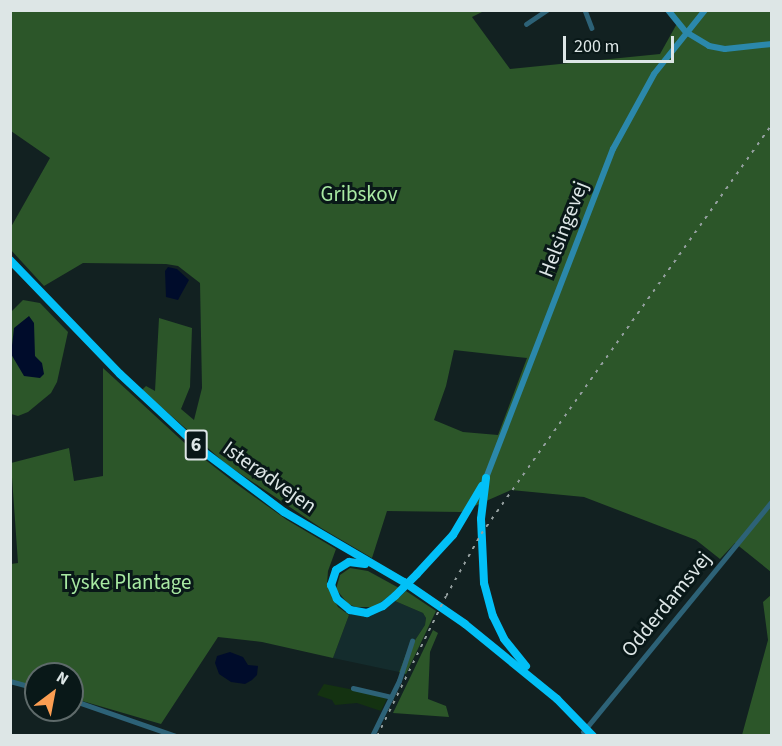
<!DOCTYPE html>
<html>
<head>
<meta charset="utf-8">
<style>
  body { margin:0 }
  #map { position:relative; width:782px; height:746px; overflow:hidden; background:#122121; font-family:"Source Sans 3",sans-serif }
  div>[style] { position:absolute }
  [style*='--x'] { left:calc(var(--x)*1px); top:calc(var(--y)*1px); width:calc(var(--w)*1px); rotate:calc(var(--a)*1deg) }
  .built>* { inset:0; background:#142c2d }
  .green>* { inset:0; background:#143211 }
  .forest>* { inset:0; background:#2c5629 }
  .water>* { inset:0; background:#000c2b }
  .street>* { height:4.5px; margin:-2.25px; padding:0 2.25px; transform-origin:2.25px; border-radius:2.25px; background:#2d6277 }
  .secondary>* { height:6px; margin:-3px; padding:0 3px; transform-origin:3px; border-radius:3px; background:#2b88ab }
  .highway>* { height:8px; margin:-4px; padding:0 4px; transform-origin:4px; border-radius:4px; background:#02c0f7 }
  .rail>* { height:1.5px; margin-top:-0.75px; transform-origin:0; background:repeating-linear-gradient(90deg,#95a0a0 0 3px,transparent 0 9px) }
  .highway-bridge>* { height:8px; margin:-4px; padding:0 4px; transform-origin:4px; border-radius:4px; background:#02c0f7 }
  span { translate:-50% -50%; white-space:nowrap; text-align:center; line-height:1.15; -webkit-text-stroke:6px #091818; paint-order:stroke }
  .shield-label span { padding:2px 4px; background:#091818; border:2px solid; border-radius:4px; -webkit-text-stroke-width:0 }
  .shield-label { font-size:20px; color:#dde6e6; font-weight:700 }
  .park-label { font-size:21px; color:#a8e9a2 }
  .street-label { font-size:21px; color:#dde6e6 }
  .frame { position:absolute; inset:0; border:12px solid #dde6e6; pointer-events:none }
  .north { position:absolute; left:24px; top:662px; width:60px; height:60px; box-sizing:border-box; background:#091818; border:2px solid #5e6a6a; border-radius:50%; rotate:32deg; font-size:16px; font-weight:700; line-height:24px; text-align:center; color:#dde6e6 }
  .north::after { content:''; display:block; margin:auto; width:21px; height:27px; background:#fc9e52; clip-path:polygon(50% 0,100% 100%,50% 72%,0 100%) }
  .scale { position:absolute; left:563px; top:36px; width:111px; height:27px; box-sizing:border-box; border:3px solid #dde6e6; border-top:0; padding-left:8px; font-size:18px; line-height:21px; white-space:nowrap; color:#dde6e6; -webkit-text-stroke:4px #091818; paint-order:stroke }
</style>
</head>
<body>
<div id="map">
  <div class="built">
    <i style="clip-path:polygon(395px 601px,423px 613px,426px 618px,425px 625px,406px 654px,399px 672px,333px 658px,349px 615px,371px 615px)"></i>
  </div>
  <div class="green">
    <i style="clip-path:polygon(324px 684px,380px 695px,387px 699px,381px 711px,357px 703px,335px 705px,332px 700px,317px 695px)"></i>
  </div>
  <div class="forest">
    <i style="clip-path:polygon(evenodd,11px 11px,484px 11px,472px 17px,510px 69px,660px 54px,679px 20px,671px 11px,771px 11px,771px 572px,735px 543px,720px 559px,696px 540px,584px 497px,511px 490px,461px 512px,387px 511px,372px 558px,321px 528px,226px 464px,142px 390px,146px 386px,155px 391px,159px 318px,192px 328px,190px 387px,181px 409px,194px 420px,202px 388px,200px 283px,178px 266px,166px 264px,83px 263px,44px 286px,11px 250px,11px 227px,50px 158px,11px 131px,11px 11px,454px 350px,527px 358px,498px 435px,463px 432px,434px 420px,446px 386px,454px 350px)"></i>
    <i style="clip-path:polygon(23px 300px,40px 303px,68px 332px,57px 382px,51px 393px,28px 412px,18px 416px,11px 414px,11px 312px)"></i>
    <i style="clip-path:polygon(103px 368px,189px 447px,235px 483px,287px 520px,336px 549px,328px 571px,327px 584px,338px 607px,349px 615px,333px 658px,262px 642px,218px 637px,161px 724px,72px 698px,72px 674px,36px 674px,36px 687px,11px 680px,11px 564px,18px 563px,11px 463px,69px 448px,74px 481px,103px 476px)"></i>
    <i style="clip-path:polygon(350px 568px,368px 571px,399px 588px,375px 607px,356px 607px,348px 604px,336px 589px,340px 575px)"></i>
    <i style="clip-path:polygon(406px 591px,436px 611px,406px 674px,399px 672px,406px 654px,425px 625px,426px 618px,423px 613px,395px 601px)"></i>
    <i style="clip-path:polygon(771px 595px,771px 735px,742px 735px,768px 640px,763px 602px)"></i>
    <i style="clip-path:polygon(433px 630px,438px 633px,430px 652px,428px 699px,446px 706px,449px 717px,393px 713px)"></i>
  </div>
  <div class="water">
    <i style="clip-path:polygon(168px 267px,177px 269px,189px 280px,178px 300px,166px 297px,165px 271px)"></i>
    <i style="clip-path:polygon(29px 316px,34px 323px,35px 356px,42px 363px,44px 374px,40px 378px,24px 376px,11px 354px,14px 328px)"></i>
    <i style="clip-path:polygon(230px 652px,243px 657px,248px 665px,258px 666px,257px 675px,252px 680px,245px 684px,231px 682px,219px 674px,215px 663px,217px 656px)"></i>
  </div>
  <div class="street">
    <i style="--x:585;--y:10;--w:19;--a:69"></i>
    <i style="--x:526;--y:24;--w:25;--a:-34"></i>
    <i style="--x:10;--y:681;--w:27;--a:15"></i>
    <i style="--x:353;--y:688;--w:39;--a:13"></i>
    <i style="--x:72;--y:700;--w:110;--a:19.1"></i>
    <i style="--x:583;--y:732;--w:298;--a:-50.7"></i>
    <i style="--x:372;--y:736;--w:61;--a:-63.9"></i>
    <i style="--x:399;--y:681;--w:42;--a:-72"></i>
  </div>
  <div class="secondary">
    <i style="--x:668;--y:10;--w:28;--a:51"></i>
    <i style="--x:686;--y:32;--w:27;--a:31"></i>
    <i style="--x:709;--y:46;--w:16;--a:11"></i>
    <i style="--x:725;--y:49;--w:47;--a:-6.1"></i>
    <i style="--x:486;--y:478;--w:353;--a:-68.9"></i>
    <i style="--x:613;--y:149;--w:85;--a:-61.3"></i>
    <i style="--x:654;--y:74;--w:82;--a:-51.4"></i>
  </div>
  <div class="highway">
    <i style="--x:10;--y:260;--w:158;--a:46"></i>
    <i style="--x:120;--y:374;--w:115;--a:42.9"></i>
    <i style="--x:204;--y:452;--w:100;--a:36.9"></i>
    <i style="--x:284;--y:512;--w:139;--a:30.3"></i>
    <i style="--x:404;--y:582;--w:74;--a:34.5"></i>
    <i style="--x:465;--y:624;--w:119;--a:39.2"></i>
    <i style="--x:557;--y:699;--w:52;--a:45.8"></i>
    <i style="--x:486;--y:478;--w:41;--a:97"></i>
    <i style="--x:481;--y:519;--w:64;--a:87.3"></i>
    <i style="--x:484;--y:583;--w:34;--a:75"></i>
    <i style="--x:493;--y:616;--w:25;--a:64"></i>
    <i style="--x:504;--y:639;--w:35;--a:51"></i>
    <i style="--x:365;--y:564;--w:16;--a:-173"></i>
    <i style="--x:349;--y:562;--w:15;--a:148"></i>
    <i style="--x:336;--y:570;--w:16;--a:108"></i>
    <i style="--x:331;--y:585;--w:15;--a:67"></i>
    <i style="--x:337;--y:599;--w:17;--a:40"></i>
    <i style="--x:350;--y:610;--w:17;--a:10"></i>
    <i style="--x:367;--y:613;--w:17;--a:-24"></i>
    <i style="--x:383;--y:606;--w:16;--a:-40"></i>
    <i style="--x:417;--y:574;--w:53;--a:-47.3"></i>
    <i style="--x:453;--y:535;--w:57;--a:-59.4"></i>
  </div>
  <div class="rail">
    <i style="--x:377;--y:736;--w:156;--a:-63.8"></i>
    <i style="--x:446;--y:596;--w:71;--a:-60.6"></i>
    <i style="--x:481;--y:534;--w:503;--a:-54.63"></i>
  </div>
  <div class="highway-bridge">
    <i style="--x:395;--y:596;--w:31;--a:-45"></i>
  </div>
  <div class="shield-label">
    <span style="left:196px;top:445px">6</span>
  </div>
  <div class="park-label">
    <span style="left:359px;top:194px">Gribskov</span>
    <span style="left:126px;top:582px">Tyske Plantage</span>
  </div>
  <div class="street-label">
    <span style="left:563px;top:229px;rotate:-69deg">Helsingevej</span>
    <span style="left:270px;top:477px;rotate:35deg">Isterødvejen</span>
    <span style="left:666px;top:604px;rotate:-51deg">Odderdamsvej</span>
  </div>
  <div class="frame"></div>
  <div class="north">N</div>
  <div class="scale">200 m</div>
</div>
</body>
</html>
